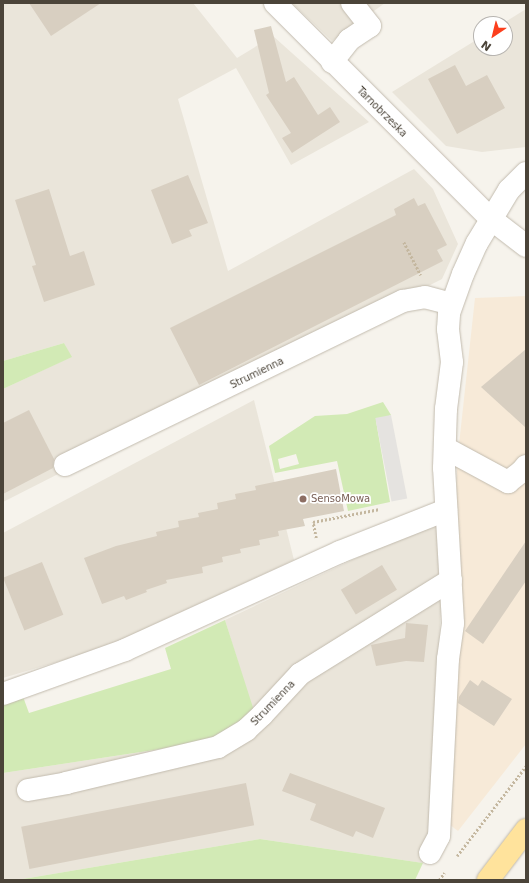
<!DOCTYPE html>
<html>
<head>
<meta charset="utf-8">
<style>
  body { margin:0 }
  #map { position:relative; width:529px; height:883px; overflow:hidden; background:#f6f3ec; font-family:"DejaVu Sans",sans-serif }
  div>[style] { position:absolute }
  [style*='--x'] { left:calc(var(--x)*1px); top:calc(var(--y)*1px); width:calc(var(--w)*1px); rotate:calc(var(--a)*1deg) }
  .residential>* { inset:0; background:#eae5da }
  .commercial>* { inset:0; background:#f7ead8 }
  .green>* { inset:0; background:#d2eab5 }
  .parking>* { inset:0; background:#e5e3e0; transform-origin:0 0 }
  .building>* { inset:0; background:#d8cfc1; transform-origin:0 0 }
  .path>* { height:2.5px; margin-top:-1.25px; transform-origin:0; background:repeating-linear-gradient(90deg,#c4b79f 0 2px,transparent 0 4px) }
  .roads { filter:drop-shadow(0 0 1px #c2bbae) drop-shadow(0 0 1px #c2bbae) }
  .minor>* { height:22px; margin:-11px; padding:0 11px; transform-origin:11px; border-radius:11px; background:#fff }
  .major>* { height:22px; margin:-11px; padding:0 11px; transform-origin:11px; border-radius:11px; background:#ffe39c }
  .dots>* { width:11px; height:11px; translate:-50% -50%; box-sizing:border-box; border:2px solid #fff; border-radius:50% }
  span { translate:-50% -50%; white-space:nowrap; text-align:center; line-height:1.15; -webkit-text-stroke:3.5px #fff; paint-order:stroke }
  .street-label { font-size:10px; color:#4b4439 }
  .education-label { font-size:10px; color:#785e54 }
  .left { translate:0 -50%; text-align:left }
  .frame { position:absolute; inset:0; border:4px solid #4b4439; pointer-events:none }
  .north { position:absolute; left:473px; top:16px; width:40px; height:40px; box-sizing:border-box; background:#fff; border:1px solid #b7b4b0; border-radius:50%; rotate:215deg; font-size:11px; font-weight:700; line-height:16px; text-align:center; color:#4b4439 }
  .north::after { content:''; display:block; margin:auto; width:14px; height:18px; background:#fc3f1d; clip-path:polygon(50% 0,100% 100%,50% 72%,0 100%) }
</style>
</head>
<body>
<div id="map">
  <div class="residential">
    <i style="clip-path:polygon(3px 3px,193px 3px,237px 58px,273px 36px,369px 122px,291px 165px,236px 68px,178px 99px,228px 271px,414px 169px,433px 189px,458px 244px,442px 279px,3px 502px,3px 389px,71px 357px,64px 343px,3px 361px)"></i>
    <i style="clip-path:polygon(292px 3px,385px 3px,332px 41px)"></i>
    <i style="clip-path:polygon(526px 9px,526px 147px,482px 152px,446px 146px,392px 92px,481px 37px,481px 48px,505px 48px,505px 24px,502px 24px)"></i>
    <i style="clip-path:polygon(254px 400px,294px 560px,101px 649px,3px 678px,3px 533px)"></i>
    <i style="clip-path:polygon(437px 520px,442px 578px,431px 835px,423px 863px,260px 839px,17px 880px,3px 880px,3px 773px,213px 741px,255px 717px,225px 620px)"></i>
  </div>
  <div class="commercial">
    <i style="clip-path:polygon(526px 296px,526px 744px,458px 831px,450px 825px,457px 463px,475px 298px)"></i>
  </div>
  <div class="green">
    <i style="clip-path:polygon(64px 343px,72px 357px,3px 389px,3px 361px)"></i>
    <i style="clip-path:polygon(evenodd,383px 402px,391px 415px,376px 421px,390px 502px,348px 511px,337px 461px,275px 473px,269px 446px,315px 416px,347px 414px,383px 402px,296px 454px,299px 464px,280px 469px,278px 459px,296px 454px)"></i>
    <i style="clip-path:polygon(225px 620px,256px 717px,213px 741px,3px 773px,3px 699px,22px 694px,29px 713px,171px 669px,165px 648px)"></i>
    <i style="clip-path:polygon(260px 839px,423px 863px,415px 880px,17px 880px)"></i>
  </div>
  <div class="parking">
    <i style="left:391px;top:415px;width:85px;height:16px;rotate:79deg"></i>
  </div>
  <div class="building">
    <i style="clip-path:polygon(29px 3px,101px 3px,51px 36px)"></i>
    <i style="clip-path:polygon(271px 26px,286px 82px,294px 77px,318px 115px,330px 107px,340px 122px,292px 153px,282px 138px,291px 133px,266px 95px,269px 93px,254px 30px)"></i>
    <i style="clip-path:polygon(455px 65px,466px 86px,487px 75px,505px 108px,457px 134px,428px 79px)"></i>
    <i style="clip-path:polygon(188px 175px,208px 223px,189px 230px,192px 236px,172px 244px,151px 190px)"></i>
    <i style="clip-path:polygon(49px 189px,70px 256px,84px 251px,95px 285px,44px 302px,32px 266px,36px 265px,15px 200px)"></i>
    <i style="clip-path:polygon(414px 198px,418px 206px,425px 203px,447px 245px,437px 250px,443px 261px,199px 385px,170px 328px,396px 215px,394px 209px)"></i>
    <i style="clip-path:polygon(526px 349px,526px 428px,481px 387px)"></i>
    <i style="clip-path:polygon(29px 410px,54px 459px,53px 468px,3px 494px,3px 423px)"></i>
    <i style="clip-path:polygon(336px 469px,344px 511px,303px 519px,305px 526px,278px 531px,279px 536px,259px 540px,260px 545px,240px 549px,241px 553px,222px 557px,223px 562px,202px 567px,203px 573px,166px 580px,167px 583px,146px 590px,147px 592px,126px 600px,124px 596px,102px 604px,84px 558px,116px 546px,157px 536px,156px 532px,179px 527px,178px 521px,199px 517px,198px 513px,218px 509px,217px 503px,236px 499px,235px 494px,256px 490px,255px 486px)"></i>
    <i style="clip-path:polygon(526px 541px,526px 581px,483px 644px,465px 631px)"></i>
    <i style="left:42px;top:562px;width:57px;height:42px;rotate:68deg"></i>
    <i style="left:382px;top:565px;width:29px;height:48px;rotate:59deg"></i>
    <i style="clip-path:polygon(406px 623px,428px 625px,424px 662px,406px 661px,376px 666px,371px 645px,405px 638px)"></i>
    <i style="clip-path:polygon(470px 680px,478px 686px,482px 680px,512px 699px,494px 726px,458px 703px,459px 697px)"></i>
    <i style="clip-path:polygon(290px 773px,385px 808px,373px 838px,356px 831px,353px 837px,310px 820px,316px 804px,282px 791px)"></i>
    <i style="left:246px;top:783px;width:43px;height:229px;rotate:79deg"></i>
  </div>
  <div class="path">
    <i style="--x:404;--y:242;--w:37;--a:63"></i>
    <i style="--x:316;--y:538;--w:16;--a:-101"></i>
    <i style="--x:313;--y:522;--w:68;--a:-11"></i>
    <i style="--x:457;--y:856;--w:113;--a:-52.5"></i>
    <i style="--x:439;--y:880;--w:9;--a:-54"></i>
  </div>
  <div class="roads">
    <div class="minor">
      <i style="--x:275;--y:3;--w:305;--a:45"></i>
      <i style="--x:491;--y:219;--w:44;--a:37.6"></i>
      <i style="--x:332;--y:62;--w:28;--a:-52"></i>
      <i style="--x:349;--y:40;--w:25;--a:-34"></i>
      <i style="--x:370;--y:26;--w:29;--a:-128"></i>
      <i style="--x:445;--y:448;--w:72;--a:28.4"></i>
      <i style="--x:508;--y:482;--w:16;--a:-38"></i>
      <i style="--x:521;--y:472;--w:8;--a:-50"></i>
      <i style="--x:65;--y:465;--w:376;--a:-25.9"></i>
      <i style="--x:403;--y:301;--w:22;--a:-10"></i>
      <i style="--x:425;--y:297;--w:27;--a:15"></i>
      <i style="--x:3;--y:694;--w:130;--a:-19.8"></i>
      <i style="--x:125;--y:650;--w:236;--a:-24.5"></i>
      <i style="--x:340;--y:552;--w:114;--a:-21.6"></i>
      <i style="--x:28;--y:790;--w:39;--a:-10"></i>
      <i style="--x:66;--y:783;--w:156;--a:-13.3"></i>
      <i style="--x:218;--y:747;--w:33;--a:-31"></i>
      <i style="--x:246;--y:730;--w:22;--a:-43"></i>
      <i style="--x:262;--y:715;--w:56;--a:-47.2"></i>
      <i style="--x:300;--y:674;--w:178;--a:-31.9"></i>
      <i style="--x:430;--y:853;--w:19;--a:-62"></i>
      <i style="--x:439;--y:836;--w:177;--a:-87.1"></i>
      <i style="--x:448;--y:659;--w:36;--a:-82"></i>
      <i style="--x:453;--y:623;--w:155;--a:-93.3"></i>
      <i style="--x:444;--y:468;--w:59;--a:-88.1"></i>
      <i style="--x:446;--y:409;--w:47;--a:-82.7"></i>
      <i style="--x:452;--y:362;--w:33;--a:-97"></i>
      <i style="--x:448;--y:329;--w:16;--a:-86"></i>
      <i style="--x:449;--y:313;--w:41;--a:-70.3"></i>
      <i style="--x:463;--y:274;--w:34;--a:-66"></i>
      <i style="--x:477;--y:243;--w:62;--a:-58.9"></i>
      <i style="--x:509;--y:190;--w:24;--a:-45"></i>
    </div>
    <div class="major">
      <i style="--x:488;--y:880;--w:63;--a:-52.8"></i>
    </div>
  </div>
  <div class="dots">
    <i style="left:303px;top:499px;background:#8d6e63"></i>
  </div>
  <div class="street-label">
    <span style="left:382px;top:112px;rotate:45deg">Tarnobrzeska</span>
    <span style="left:257px;top:373px;rotate:-26deg">Strumienna</span>
    <span style="left:273px;top:703px;rotate:-46deg">Strumienna</span>
  </div>
  <div class="education-label">
    <span class="left" style="left:311px;top:499px">SensoMowa</span>
  </div>
  <div class="frame"></div>
  <div class="north">N</div>
</div>
</body>
</html>
